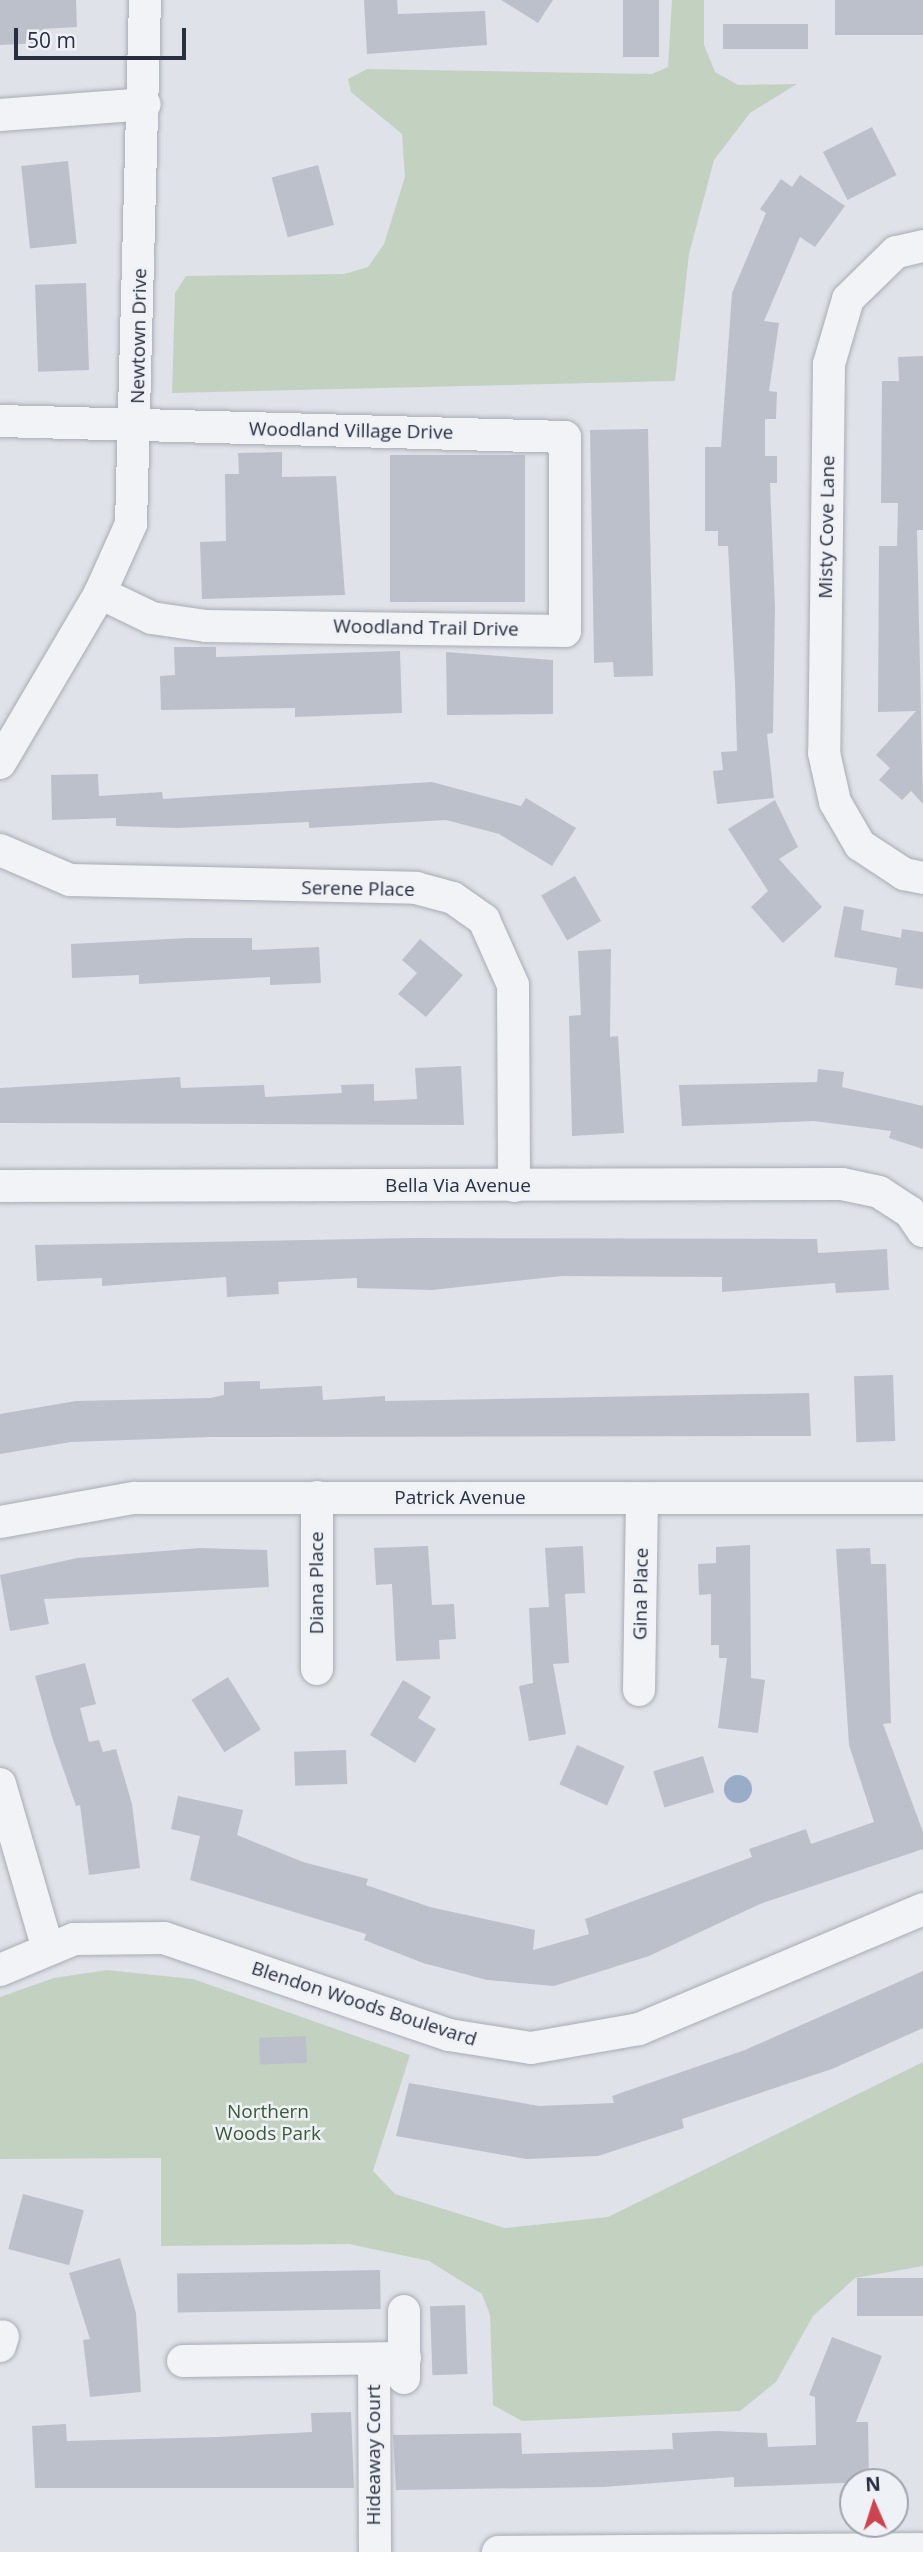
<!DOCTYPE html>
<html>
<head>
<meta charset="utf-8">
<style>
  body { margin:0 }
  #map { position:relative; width:923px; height:2552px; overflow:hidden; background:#dfe2e8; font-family:"Open Sans",sans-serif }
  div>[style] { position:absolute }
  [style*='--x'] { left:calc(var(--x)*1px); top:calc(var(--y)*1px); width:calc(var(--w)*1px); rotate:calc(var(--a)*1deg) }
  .green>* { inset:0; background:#c3d2c0 }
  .water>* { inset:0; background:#9aadc8 }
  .round { border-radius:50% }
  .building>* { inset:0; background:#bcc0cb; transform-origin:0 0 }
  .roads { filter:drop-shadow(0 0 2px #a8acb5) drop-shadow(0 0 2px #a8acb5) }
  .minor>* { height:32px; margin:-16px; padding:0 16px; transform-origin:16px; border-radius:16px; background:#f1f3f6 }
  span { translate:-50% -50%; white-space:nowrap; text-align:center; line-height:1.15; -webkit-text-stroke:5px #eef1f6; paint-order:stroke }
  .street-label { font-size:19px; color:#282f3f }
  .park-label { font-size:19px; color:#3a5a35 }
  .north { position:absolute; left:839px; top:2468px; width:70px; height:70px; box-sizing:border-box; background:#eef1f6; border:2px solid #9fa3ad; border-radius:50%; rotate:357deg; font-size:19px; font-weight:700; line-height:28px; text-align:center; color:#282f3f }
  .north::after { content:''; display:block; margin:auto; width:24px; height:32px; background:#cd444f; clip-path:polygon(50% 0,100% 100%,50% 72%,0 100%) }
  .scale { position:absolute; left:14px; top:28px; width:172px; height:32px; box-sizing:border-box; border:4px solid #282f3f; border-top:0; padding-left:9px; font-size:21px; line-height:24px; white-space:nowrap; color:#282f3f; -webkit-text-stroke:5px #eef1f6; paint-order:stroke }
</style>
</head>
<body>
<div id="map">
  <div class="green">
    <i style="clip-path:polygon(672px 0,704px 0,704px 45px,715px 72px,738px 85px,797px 84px,750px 113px,714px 160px,689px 254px,675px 381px,172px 393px,175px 293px,186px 276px,344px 274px,368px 267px,384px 244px,405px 177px,402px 134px,351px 92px,348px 79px,367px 69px,652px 74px,668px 67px)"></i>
    <i style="clip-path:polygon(107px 1970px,193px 1979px,410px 2055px,373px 2171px,395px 2194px,505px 2228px,608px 2217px,923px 2062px,923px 2266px,855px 2278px,813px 2316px,776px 2382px,740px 2411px,522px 2421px,493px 2405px,490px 2315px,482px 2294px,429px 2261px,349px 2244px,161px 2246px,161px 2158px,0 2159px,0 1997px,54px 1978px)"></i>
  </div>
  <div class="water">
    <i class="round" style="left:724px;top:1775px;width:28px;height:28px"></i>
  </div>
  <div class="building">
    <i style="clip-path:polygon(0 0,76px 0,77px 27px,43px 29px,43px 43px,0 45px)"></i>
    <i style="clip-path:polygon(364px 0,397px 0,398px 14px,485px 11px,487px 45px,367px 54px)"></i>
    <i style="clip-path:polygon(501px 0,553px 0,538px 23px)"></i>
    <i style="left:623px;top:0;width:36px;height:57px"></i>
    <i style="left:835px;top:0;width:88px;height:35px"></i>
    <i style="left:723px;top:24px;width:85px;height:25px"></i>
    <i style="left:872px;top:127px;width:54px;height:55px;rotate:63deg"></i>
    <i style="left:68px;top:161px;width:83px;height:47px;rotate:84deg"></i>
    <i style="left:318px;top:165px;width:62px;height:48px;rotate:75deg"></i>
    <i style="clip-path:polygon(800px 175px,845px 206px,815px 247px,800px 237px,764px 321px,779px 323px,769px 391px,777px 392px,776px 419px,765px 419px,765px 456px,777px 456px,777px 483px,770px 483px,775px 607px,773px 733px,767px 734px,774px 798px,717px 804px,713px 771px,723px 770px,721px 752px,737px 751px,735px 683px,728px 546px,718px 546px,718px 531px,705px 531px,705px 447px,721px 447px,732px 293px,766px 213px,760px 209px,781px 179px,792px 187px)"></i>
    <i style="left:86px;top:283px;width:87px;height:51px;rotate:88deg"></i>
    <i style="clip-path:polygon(923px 356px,923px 530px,917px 530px,923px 804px,911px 791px,902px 800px,879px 780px,890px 768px,876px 755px,916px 711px,878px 712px,879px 546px,897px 546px,898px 503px,881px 503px,882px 381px,899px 381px,898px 357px)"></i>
    <i style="clip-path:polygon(648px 429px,653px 676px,614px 677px,613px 662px,594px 663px,590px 430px)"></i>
    <i style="clip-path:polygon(282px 452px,282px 477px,336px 476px,345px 595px,202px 599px,200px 542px,226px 541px,225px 474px,239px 474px,238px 453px)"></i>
    <i style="left:525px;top:455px;width:147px;height:135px;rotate:90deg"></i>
    <i style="clip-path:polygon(174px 647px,216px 647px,216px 657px,400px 651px,402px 713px,295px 717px,295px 708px,161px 710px,160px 676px,175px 675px)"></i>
    <i style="clip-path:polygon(446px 652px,553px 660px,553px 714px,447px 715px)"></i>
    <i style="clip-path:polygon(98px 774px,99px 796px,162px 792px,163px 799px,432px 782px,521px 806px,526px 798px,576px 828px,552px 866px,499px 834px,446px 820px,309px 828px,309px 822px,177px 828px,116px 826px,116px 818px,52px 820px,51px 775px)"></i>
    <i style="clip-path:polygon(775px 800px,798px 847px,779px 859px,822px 907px,783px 943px,751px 907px,768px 891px,728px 829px)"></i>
    <i style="left:575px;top:876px;width:52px;height:39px;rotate:60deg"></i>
    <i style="clip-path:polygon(844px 906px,864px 910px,861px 930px,901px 938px,902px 929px,923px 932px,923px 989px,895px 985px,897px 968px,834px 957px)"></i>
    <i style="clip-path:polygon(188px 938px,252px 938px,252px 950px,319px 947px,321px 983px,270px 985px,270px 977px,139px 984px,139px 975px,72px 978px,71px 944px)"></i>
    <i style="clip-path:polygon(420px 939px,463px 975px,426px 1017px,398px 994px,417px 973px,402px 960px)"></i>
    <i style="clip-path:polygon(611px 949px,610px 1037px,618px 1036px,624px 1133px,572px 1136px,569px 1016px,581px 1015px,578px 951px)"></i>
    <i style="clip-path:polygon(461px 1066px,464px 1125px,0 1123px,0 1088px,180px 1077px,181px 1088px,264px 1085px,265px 1097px,342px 1093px,341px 1085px,374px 1084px,374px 1101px,417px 1099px,415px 1068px)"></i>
    <i style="clip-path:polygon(818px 1069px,844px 1072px,842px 1087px,923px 1106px,923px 1149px,889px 1138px,891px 1131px,814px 1121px,682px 1126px,679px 1085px,817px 1082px)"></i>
    <i style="clip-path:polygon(414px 1238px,817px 1239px,818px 1253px,887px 1249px,889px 1290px,836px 1293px,835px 1283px,722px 1292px,722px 1277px,562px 1276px,432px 1290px,357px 1288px,357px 1278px,278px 1282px,279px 1294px,227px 1297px,226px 1277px,102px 1286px,102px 1278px,37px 1281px,35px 1245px)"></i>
    <i style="left:893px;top:1375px;width:66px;height:39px;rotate:88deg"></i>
    <i style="clip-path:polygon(260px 1381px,260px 1389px,322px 1386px,323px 1400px,385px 1396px,385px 1401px,809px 1393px,811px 1436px,211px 1437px,71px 1442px,0 1454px,0 1414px,76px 1401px,210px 1398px,224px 1395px,224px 1382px)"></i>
    <i style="clip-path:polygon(750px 1545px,751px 1678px,765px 1680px,758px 1733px,718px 1728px,727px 1658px,719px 1658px,719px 1645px,711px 1645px,711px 1594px,699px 1595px,698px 1564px,716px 1563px,716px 1547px)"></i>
    <i style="clip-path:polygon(428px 1546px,432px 1605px,454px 1604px,456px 1639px,439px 1640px,440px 1659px,396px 1661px,392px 1584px,376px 1585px,374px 1548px)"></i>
    <i style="clip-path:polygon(583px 1546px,585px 1593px,565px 1594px,569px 1663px,553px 1664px,566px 1734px,529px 1741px,519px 1686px,533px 1683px,529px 1608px,549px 1607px,545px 1548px)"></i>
    <i style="clip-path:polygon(200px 1548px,267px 1550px,269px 1587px,44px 1599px,49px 1624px,10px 1631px,0 1575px,77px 1558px)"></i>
    <i style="clip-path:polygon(870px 1548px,871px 1564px,886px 1564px,891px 1723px,883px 1724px,923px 1832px,923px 1849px,760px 1904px,649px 1956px,554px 1986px,487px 1980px,423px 1963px,364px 1940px,366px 1934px,190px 1880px,200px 1836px,171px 1829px,178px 1796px,243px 1810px,237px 1835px,303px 1862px,368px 1879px,366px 1885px,430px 1907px,535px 1930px,533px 1950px,589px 1934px,585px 1919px,752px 1857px,749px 1849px,806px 1829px,811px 1844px,874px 1822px,849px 1745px,836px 1549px)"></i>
    <i style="clip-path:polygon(85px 1663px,96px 1704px,80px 1708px,89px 1742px,99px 1740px,103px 1752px,116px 1749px,132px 1804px,140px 1868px,89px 1875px,80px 1805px,76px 1806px,52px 1737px,35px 1676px)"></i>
    <i style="left:228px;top:1677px;width:62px;height:43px;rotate:58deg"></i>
    <i style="clip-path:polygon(403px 1680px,431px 1697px,418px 1718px,436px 1729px,415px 1763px,370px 1735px)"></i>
    <i style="left:577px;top:1745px;width:52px;height:43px;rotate:24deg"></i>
    <i style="left:346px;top:1750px;width:34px;height:52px;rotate:88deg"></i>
    <i style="left:703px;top:1756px;width:38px;height:52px;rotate:73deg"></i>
    <i style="clip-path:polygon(923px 1971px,923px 2028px,832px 2069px,682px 2119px,684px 2128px,598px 2156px,526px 2159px,396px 2136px,409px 2083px,539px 2106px,614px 2103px,612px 2096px,745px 2050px)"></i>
    <i style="left:306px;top:2036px;width:27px;height:47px;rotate:88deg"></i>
    <i style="left:23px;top:2194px;width:63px;height:57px;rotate:15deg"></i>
    <i style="clip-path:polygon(120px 2258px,136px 2313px,141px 2392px,90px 2397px,83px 2340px,90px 2339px,69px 2273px)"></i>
    <i style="left:380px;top:2270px;width:39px;height:203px;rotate:89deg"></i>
    <i style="left:923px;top:2278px;width:38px;height:66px;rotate:90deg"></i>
    <i style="left:465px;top:2305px;width:69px;height:35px;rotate:88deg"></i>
    <i style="clip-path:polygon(832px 2337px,882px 2356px,856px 2422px,868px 2422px,869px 2482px,734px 2487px,734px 2477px,603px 2487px,396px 2490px,393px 2435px,521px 2433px,522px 2454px,673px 2449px,672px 2433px,717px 2431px,767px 2433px,768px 2447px,816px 2445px,815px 2397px,809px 2395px)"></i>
    <i style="clip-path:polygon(351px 2412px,354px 2488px,35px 2488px,32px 2426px,66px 2424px,67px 2441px,218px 2437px,312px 2432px,311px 2413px)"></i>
  </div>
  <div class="roads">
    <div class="minor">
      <i style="--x:0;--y:115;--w:145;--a:-4.3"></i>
      <i style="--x:923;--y:246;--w:28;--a:167"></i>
      <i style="--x:896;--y:252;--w:67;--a:135.6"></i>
      <i style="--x:848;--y:299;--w:68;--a:106.3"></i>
      <i style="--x:829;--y:364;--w:389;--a:90.7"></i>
      <i style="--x:824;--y:753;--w:50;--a:77.3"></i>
      <i style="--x:835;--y:802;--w:50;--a:59.8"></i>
      <i style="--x:860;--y:845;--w:53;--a:33.4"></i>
      <i style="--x:904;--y:874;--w:19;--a:12"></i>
      <i style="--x:0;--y:421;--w:565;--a:1.62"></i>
      <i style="--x:565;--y:437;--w:194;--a:90"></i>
      <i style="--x:565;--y:631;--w:359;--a:-179.2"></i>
      <i style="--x:206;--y:626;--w:55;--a:-171.6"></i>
      <i style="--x:152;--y:618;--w:58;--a:-154.3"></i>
      <i style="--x:0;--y:763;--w:197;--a:-59.5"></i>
      <i style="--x:100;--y:593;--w:76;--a:-65.8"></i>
      <i style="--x:131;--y:524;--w:524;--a:-88.47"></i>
      <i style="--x:0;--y:850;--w:76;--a:23.2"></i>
      <i style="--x:70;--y:880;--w:346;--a:1.3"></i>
      <i style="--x:416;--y:888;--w:38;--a:15"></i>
      <i style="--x:453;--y:898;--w:38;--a:35"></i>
      <i style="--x:484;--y:920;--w:71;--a:66"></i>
      <i style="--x:513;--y:985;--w:201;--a:89.7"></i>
      <i style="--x:0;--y:1186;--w:842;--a:-0.14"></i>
      <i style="--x:842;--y:1184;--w:38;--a:12"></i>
      <i style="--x:879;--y:1192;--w:37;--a:33"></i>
      <i style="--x:910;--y:1212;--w:23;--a:56"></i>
      <i style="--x:0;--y:1522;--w:136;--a:-10.2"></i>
      <i style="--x:134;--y:1498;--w:789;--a:0"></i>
      <i style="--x:317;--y:1669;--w:172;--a:-90"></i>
      <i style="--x:639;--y:1690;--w:191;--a:-89.1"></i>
      <i style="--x:0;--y:1784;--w:169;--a:73.8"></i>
      <i style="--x:0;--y:1970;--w:80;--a:-22.7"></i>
      <i style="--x:74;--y:1939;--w:90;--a:-0.6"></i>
      <i style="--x:164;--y:1938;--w:301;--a:18.8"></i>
      <i style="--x:449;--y:2035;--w:83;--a:9"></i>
      <i style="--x:531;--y:2048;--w:110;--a:-10"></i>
      <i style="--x:639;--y:2029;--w:308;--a:-22.9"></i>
      <i style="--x:404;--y:2311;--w:67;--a:90"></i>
      <i style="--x:0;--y:2346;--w:10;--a:-73"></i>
      <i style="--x:374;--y:2359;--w:193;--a:89.7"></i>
      <i style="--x:183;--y:2361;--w:222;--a:-0.8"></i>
      <i style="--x:498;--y:2552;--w:425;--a:-0.4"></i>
    </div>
  </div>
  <div class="street-label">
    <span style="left:139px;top:336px;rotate:-89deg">Newtown Drive</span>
    <span style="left:351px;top:431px;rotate:1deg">Woodland Village Drive</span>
    <span style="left:827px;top:527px;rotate:-89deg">Misty Cove Lane</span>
    <span style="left:426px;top:628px;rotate:1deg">Woodland Trail Drive</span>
    <span style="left:358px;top:889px;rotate:1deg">Serene Place</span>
    <span style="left:458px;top:1186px">Bella Via Avenue</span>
    <span style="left:460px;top:1498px">Patrick Avenue</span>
    <span style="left:317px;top:1583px;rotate:-90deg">Diana Place</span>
    <span style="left:641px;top:1594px;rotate:-89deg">Gina Place</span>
    <span style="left:364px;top:2004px;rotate:18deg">Blendon Woods Boulevard</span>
    <span style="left:374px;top:2455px;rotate:-90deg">Hideaway Court</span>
  </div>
  <div class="park-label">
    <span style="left:268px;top:2123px">Northern<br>Woods Park</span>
  </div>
  <div class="north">N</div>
  <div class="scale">50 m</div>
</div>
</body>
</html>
